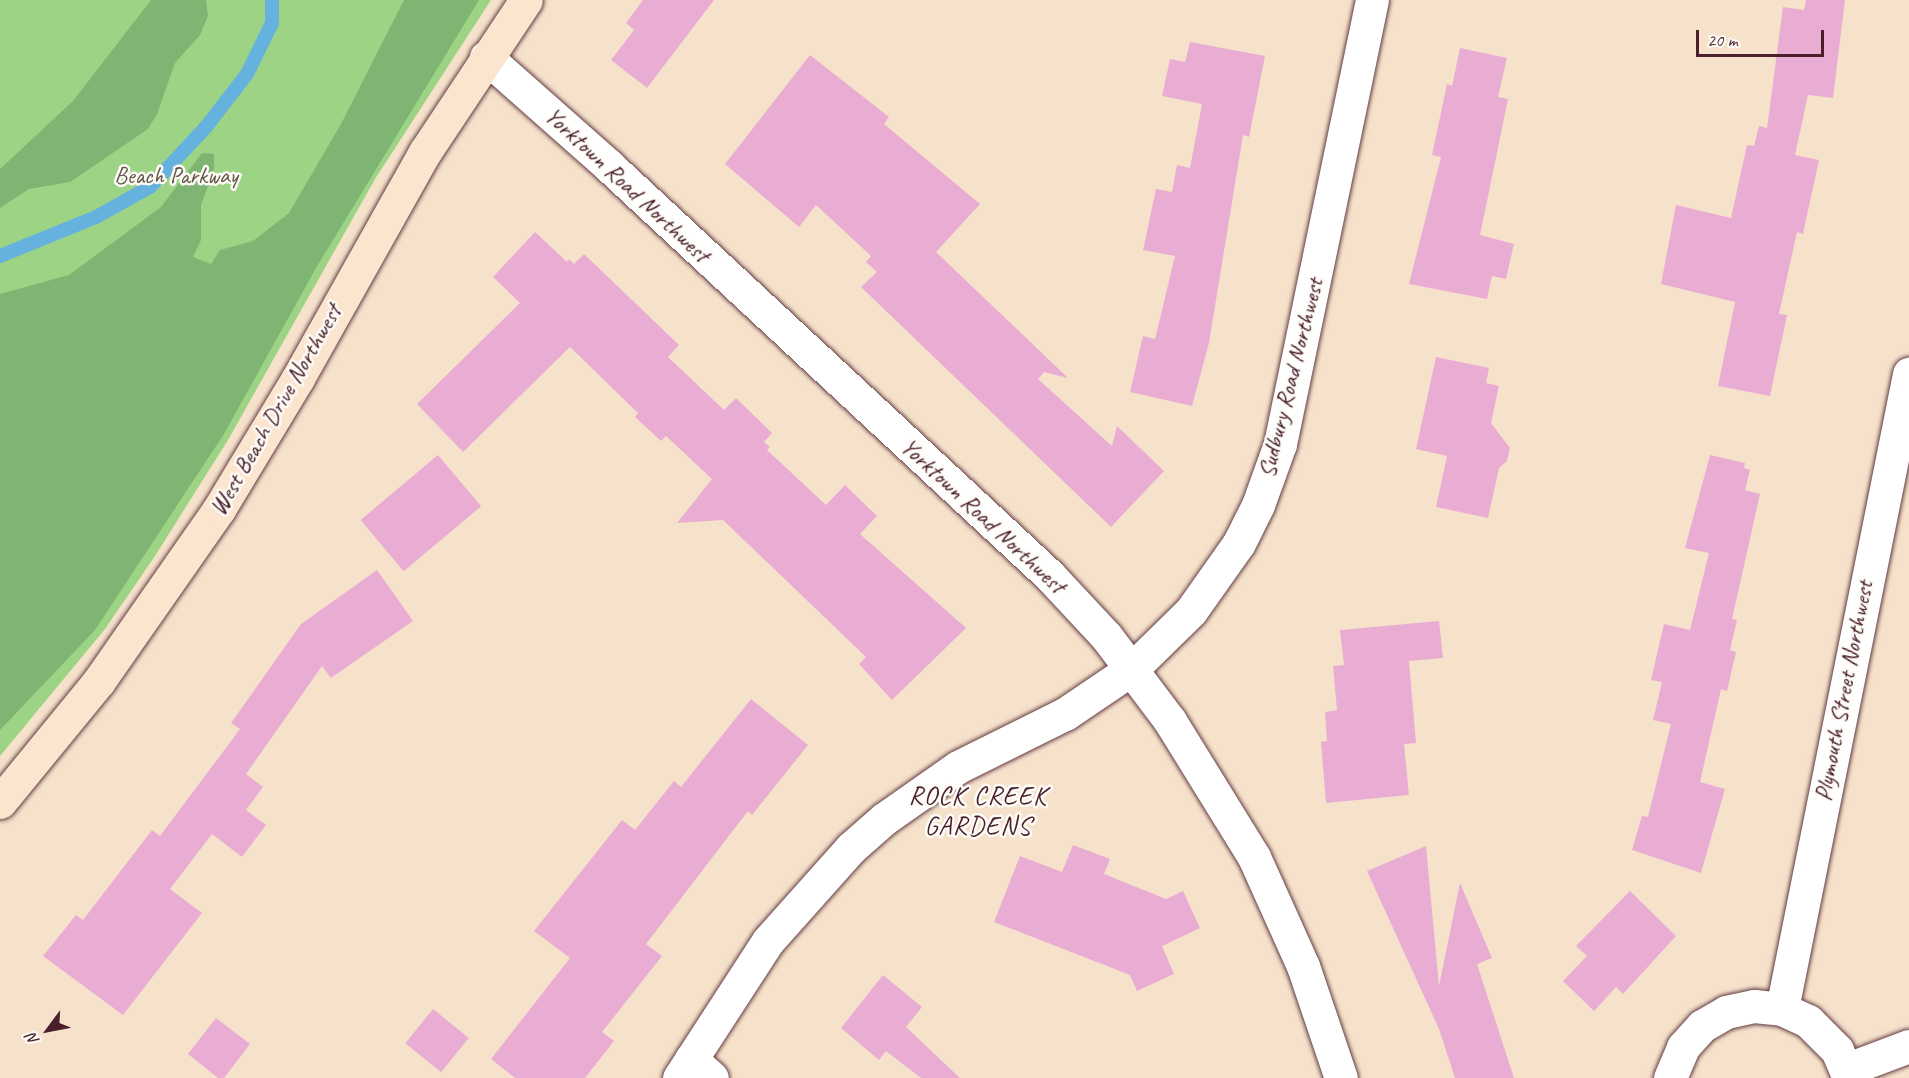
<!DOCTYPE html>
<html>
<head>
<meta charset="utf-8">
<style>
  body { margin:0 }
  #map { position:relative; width:1909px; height:1078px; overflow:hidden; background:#f6e2cb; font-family:Caveat,sans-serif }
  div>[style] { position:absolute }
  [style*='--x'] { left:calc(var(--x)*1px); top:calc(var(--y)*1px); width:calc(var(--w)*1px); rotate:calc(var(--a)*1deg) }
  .green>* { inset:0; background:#9dd384 }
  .forest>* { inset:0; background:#7eb572 }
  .stream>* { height:14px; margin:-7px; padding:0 7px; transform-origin:7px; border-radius:7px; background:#65b2df }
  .building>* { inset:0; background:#e9add3; transform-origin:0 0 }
  .roads { filter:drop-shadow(0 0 2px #643c43) drop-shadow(0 0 2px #643c43) }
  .street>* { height:33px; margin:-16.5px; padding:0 16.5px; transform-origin:16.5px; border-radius:16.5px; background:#fff }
  .secondary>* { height:33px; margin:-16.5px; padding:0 16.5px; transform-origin:16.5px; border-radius:16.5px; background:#fce5cf }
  span { translate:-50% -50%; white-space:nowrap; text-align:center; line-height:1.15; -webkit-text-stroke:5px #fdfcf7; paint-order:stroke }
  .park-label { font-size:24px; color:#635546 }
  .street-label { font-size:24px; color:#4a1f2b }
  .neighbourhood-label { font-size:26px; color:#4a1f2b; letter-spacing:1.5px }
  .north { position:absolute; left:18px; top:1000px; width:60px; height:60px; -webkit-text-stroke:4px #fdfcf7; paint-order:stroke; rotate:238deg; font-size:16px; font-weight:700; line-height:24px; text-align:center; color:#4a1f2b }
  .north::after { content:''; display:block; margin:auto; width:21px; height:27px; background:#4a1f2b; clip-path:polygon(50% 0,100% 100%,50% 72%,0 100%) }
  .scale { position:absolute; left:1696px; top:30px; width:128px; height:27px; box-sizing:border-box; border:3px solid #4a1f2b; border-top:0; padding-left:8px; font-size:18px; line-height:21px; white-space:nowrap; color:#4a1f2b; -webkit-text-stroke:4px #fdfcf7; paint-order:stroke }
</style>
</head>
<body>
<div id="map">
  <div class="green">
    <i style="clip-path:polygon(0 0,491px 0,375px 179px,228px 440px,155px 556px,105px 629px,0 756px)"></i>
  </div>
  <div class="forest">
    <i style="clip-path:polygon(151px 0,206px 0,208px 16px,200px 35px,175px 63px,157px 114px,148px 129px,70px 182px,29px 189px,0 208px,0 169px,73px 101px)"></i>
    <i style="clip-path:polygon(404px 0,479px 0,316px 268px,224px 434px,95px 630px,0 730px,0 294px,69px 275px,161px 207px,202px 153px,214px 154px,214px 170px,201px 205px,201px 240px,193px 257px,211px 264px,220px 250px,253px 241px,289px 213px,341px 124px)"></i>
  </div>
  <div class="stream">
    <i style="--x:0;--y:256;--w:104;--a:-22.1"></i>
    <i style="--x:96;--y:217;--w:62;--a:-29.1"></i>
    <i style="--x:150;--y:187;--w:82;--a:-47"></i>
    <i style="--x:206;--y:127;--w:67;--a:-52.3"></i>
    <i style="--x:247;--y:74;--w:57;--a:-63.9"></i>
    <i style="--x:272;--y:23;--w:23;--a:-90"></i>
  </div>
  <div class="building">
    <i style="clip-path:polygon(643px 0,714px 0,647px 88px,611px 60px,634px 30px,626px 23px)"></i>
    <i style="clip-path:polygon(1806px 0,1845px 0,1833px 98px,1808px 95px,1795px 155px,1819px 160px,1803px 234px,1797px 232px,1779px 314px,1787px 315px,1770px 396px,1718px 386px,1735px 302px,1661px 284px,1676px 205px,1731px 218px,1747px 145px,1754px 146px,1759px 126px,1767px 128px,1783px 7px,1804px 10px)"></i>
    <i style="clip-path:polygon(1190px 42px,1265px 56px,1249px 137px,1243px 135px,1209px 343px,1192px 406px,1130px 392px,1143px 336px,1155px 339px,1175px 256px,1143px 250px,1156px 189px,1172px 192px,1177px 165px,1190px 168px,1202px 104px,1162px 96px,1170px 59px,1185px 62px)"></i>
    <i style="clip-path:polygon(1460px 48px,1507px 58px,1498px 97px,1508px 99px,1480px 235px,1514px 244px,1506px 279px,1492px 276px,1487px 299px,1409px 284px,1441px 157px,1432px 155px,1447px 84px,1452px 86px)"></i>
    <i style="clip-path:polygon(810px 55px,889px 117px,884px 124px,980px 204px,936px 252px,1068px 378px,1044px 372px,1038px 379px,1112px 446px,1117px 426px,1164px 471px,1111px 527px,861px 287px,877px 272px,866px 262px,871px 256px,816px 205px,799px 227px,725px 164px)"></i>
    <i style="clip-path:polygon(535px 232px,567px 262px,569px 259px,574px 264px,584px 254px,679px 345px,668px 357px,724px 410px,736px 398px,772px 433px,764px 442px,770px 447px,767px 450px,826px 505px,845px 485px,877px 516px,860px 534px,966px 628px,892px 700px,859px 664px,866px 657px,723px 520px,677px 523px,712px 479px,666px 436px,661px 441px,635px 417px,638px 413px,570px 347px,463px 452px,417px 404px,520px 303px,493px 277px)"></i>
    <i style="clip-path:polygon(1436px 357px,1489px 368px,1486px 383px,1499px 386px,1491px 423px,1510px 448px,1507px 461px,1499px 468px,1488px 518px,1436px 507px,1447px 456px,1416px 449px)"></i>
    <i style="left:438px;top:455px;width:67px;height:101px;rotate:50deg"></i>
    <i style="clip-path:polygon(1710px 455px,1745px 463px,1744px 468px,1750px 470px,1745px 490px,1760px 494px,1732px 619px,1737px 620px,1730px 650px,1736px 652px,1727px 691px,1721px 689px,1700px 782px,1725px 789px,1701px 873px,1632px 850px,1642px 816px,1648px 817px,1671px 724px,1653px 720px,1662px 682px,1651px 680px,1664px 624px,1690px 630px,1709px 553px,1685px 548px)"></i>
    <i style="clip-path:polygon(377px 570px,413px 621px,331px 678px,322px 666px,246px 774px,263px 787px,246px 810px,266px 825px,242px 857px,212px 834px,170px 889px,202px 913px,123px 1015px,43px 956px,76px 915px,83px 920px,152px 830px,160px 836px,240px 729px,231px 723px,301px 624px)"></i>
    <i style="clip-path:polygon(1439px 621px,1443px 658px,1409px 661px,1416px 743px,1404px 744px,1409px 795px,1326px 803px,1321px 742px,1327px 741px,1325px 712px,1337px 710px,1333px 666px,1344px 665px,1340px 630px)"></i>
    <i style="clip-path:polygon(751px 699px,808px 745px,752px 815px,748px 811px,646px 944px,662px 956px,602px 1032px,614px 1041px,585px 1078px,515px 1078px,491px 1059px,570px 958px,534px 931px,622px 820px,635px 830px,674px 781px,681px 787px)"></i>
    <i style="clip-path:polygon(1073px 845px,1110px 859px,1104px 874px,1166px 899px,1183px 891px,1200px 928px,1162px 946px,1174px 974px,1137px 991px,1130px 975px,994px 922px,1020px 856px,1062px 872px)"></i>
    <i style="clip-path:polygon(1426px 846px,1439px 986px,1460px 883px,1492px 958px,1477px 964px,1514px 1078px,1455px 1078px,1439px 1029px,1367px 871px)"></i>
    <i style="clip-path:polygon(1630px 891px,1676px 936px,1623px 994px,1616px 987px,1594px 1011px,1563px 981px,1587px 956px,1576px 946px)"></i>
    <i style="clip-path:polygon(883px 975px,922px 1007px,906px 1027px,960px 1078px,921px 1078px,886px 1051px,879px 1060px,841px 1028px)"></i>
    <i style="left:433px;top:1009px;width:46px;height:44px;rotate:39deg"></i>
    <i style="clip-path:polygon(216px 1018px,250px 1044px,224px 1078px,218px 1078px,188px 1054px)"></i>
  </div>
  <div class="roads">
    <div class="street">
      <i style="--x:486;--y:57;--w:164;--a:41.5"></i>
      <i style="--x:609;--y:166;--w:602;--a:42.91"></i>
      <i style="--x:1050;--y:576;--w:82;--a:47"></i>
      <i style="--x:1106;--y:636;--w:106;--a:53"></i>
      <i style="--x:1170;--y:721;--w:160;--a:58.3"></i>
      <i style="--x:1254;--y:857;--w:120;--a:65.8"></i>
      <i style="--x:1303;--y:966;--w:118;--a:71.3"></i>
      <i style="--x:1782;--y:1009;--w:648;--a:-78.69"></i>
      <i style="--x:691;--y:1059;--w:28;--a:42"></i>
      <i style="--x:1848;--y:1069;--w:65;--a:-20.7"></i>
      <i style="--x:679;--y:1078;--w:163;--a:-57"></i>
      <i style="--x:768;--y:941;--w:125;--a:-48.3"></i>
      <i style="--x:851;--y:848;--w:44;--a:-41.3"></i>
      <i style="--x:884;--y:819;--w:90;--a:-35.1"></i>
      <i style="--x:958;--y:767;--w:119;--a:-26.4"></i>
      <i style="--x:1065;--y:714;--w:82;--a:-34.1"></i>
      <i style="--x:1133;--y:668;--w:81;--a:-44.5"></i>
      <i style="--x:1191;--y:611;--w:83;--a:-54.8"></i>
      <i style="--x:1239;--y:543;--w:42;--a:-63.4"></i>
      <i style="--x:1258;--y:505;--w:65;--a:-70.2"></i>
      <i style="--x:1280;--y:444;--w:453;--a:-78.3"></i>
      <i style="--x:1670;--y:1078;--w:34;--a:-67"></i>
      <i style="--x:1683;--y:1047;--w:28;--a:-48"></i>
      <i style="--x:1702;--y:1026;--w:28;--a:-30"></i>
      <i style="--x:1726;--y:1012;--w:29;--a:-12"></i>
      <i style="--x:1754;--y:1006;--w:28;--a:6"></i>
      <i style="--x:1782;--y:1009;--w:29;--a:25"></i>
      <i style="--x:1808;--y:1021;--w:41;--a:45"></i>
      <i style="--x:1837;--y:1050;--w:30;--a:67"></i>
    </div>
    <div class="secondary">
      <i style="--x:0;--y:802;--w:156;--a:-50.7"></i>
      <i style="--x:99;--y:681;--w:210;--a:-55.1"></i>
      <i style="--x:219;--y:509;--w:153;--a:-58.9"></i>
      <i style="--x:298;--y:378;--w:259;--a:-60.7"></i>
      <i style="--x:425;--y:152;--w:182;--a:-56.4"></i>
    </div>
  </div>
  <div class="park-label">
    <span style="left:176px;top:176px">Beach Parkway</span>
  </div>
  <div class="street-label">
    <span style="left:627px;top:185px;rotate:43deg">Yorktown Road Northwest</span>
    <span style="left:1291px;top:378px;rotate:-76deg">Sudbury Road Northwest</span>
    <span style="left:276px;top:410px;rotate:-60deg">West Beach Drive Northwest</span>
    <span style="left:983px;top:516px;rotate:43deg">Yorktown Road Northwest</span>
    <span style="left:1844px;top:691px;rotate:-79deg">Plymouth Street Northwest</span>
  </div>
  <div class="neighbourhood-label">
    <span style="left:978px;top:811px">ROCK CREEK<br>GARDENS</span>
  </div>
  <div class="north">N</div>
  <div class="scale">20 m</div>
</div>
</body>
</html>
